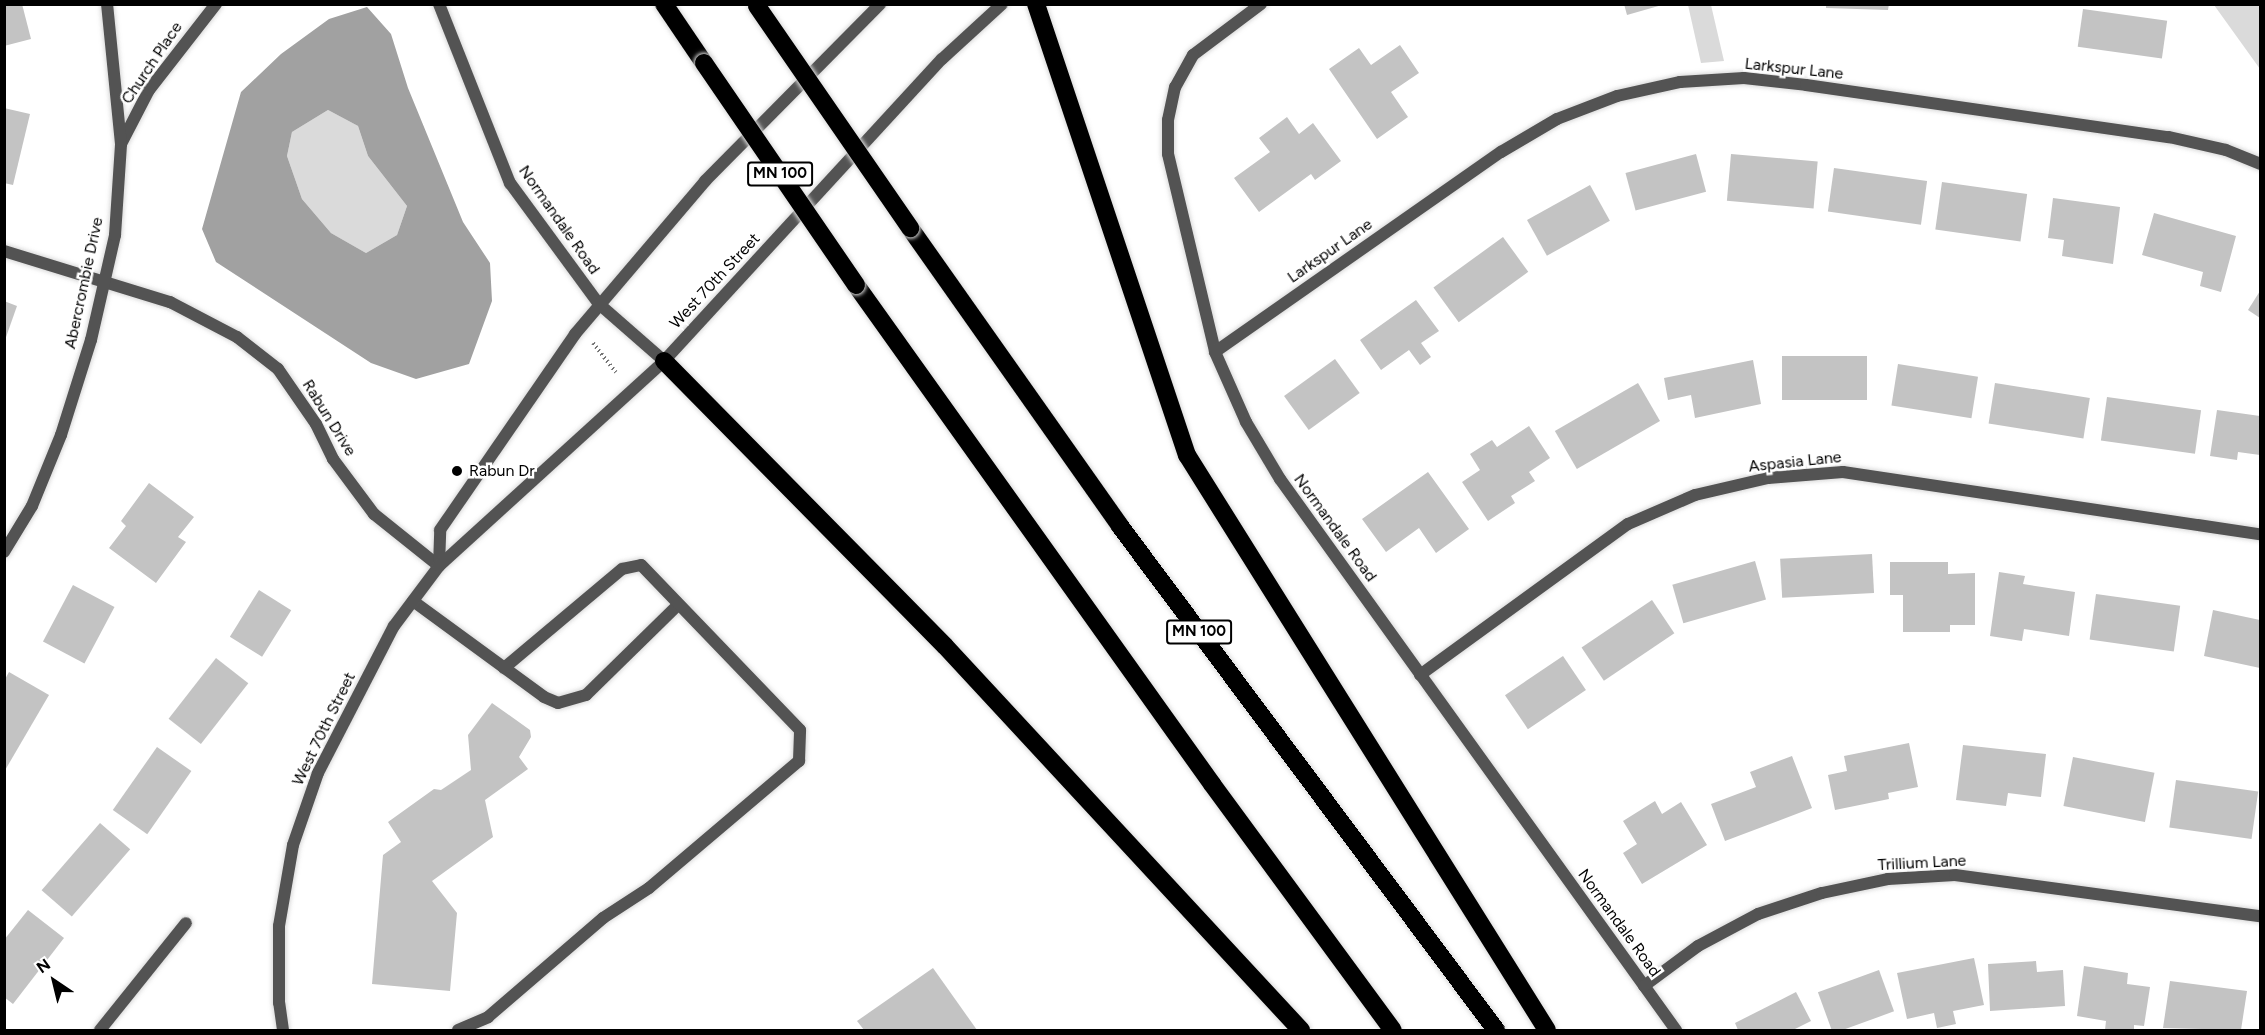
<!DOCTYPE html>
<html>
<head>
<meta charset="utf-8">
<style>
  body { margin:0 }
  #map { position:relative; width:2265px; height:1035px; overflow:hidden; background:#fff; font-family:Figtree,sans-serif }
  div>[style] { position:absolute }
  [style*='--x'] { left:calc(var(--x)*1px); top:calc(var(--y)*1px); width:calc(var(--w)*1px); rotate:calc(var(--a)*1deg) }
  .green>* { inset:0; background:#dadada }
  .water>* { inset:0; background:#a1a1a1 }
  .building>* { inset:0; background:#c3c3c3; transform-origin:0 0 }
  .path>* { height:4px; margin-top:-2px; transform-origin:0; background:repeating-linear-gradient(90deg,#757575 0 1.5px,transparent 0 4.5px) }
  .roads { filter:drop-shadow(0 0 2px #dbdbdb) drop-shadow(0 0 2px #dbdbdb) }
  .service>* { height:12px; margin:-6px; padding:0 6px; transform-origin:6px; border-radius:6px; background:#535353 }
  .minor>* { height:12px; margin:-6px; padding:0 6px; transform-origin:6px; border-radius:6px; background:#535353 }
  .tertiary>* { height:12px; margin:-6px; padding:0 6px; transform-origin:6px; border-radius:6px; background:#535353 }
  .motorway>* { height:18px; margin:-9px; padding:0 9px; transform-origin:9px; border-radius:9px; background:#000 }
  .bridges { filter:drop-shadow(0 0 2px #dbdbdb) drop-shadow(0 0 2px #dbdbdb) }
  .motorway-bridge>* { height:18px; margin:-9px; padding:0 9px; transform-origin:9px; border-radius:9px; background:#000 }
  .dots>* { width:16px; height:16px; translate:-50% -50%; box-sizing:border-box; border:3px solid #fff; border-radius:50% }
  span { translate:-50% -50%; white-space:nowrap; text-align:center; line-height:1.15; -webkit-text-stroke:5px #fff; paint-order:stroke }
  .shield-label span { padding:2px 4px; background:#fff; border:2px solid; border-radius:4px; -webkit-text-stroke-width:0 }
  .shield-label { font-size:15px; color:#000; font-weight:700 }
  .street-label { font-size:16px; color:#000 }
  .poi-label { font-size:16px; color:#000 }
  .left { translate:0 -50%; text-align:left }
  .frame { position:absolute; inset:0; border:6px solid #000; pointer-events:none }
  .north { position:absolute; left:24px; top:951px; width:60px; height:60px; -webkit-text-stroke:4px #fff; paint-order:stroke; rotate:325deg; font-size:16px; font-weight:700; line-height:24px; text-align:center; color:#000 }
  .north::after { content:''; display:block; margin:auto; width:21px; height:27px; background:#000; clip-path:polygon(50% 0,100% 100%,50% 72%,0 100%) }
</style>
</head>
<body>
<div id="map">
  <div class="green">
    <i style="clip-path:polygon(1688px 5px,1711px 5px,1724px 61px,1701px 63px)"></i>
    <i style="clip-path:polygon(2214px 5px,2260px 5px,2260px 69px)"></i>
    <i style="clip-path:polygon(328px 110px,358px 126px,368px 156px,407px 206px,397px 235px,366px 253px,331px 233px,302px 199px,287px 156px,292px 132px)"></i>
  </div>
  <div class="water">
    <i style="clip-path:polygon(evenodd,367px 7px,391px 34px,408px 88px,463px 222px,490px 263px,492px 301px,469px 364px,416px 379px,371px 363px,216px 262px,202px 229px,241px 92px,281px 54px,329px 19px,367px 7px,328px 110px,358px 126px,368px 156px,407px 206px,397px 235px,366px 253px,331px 233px,302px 199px,287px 156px,292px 132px,328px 110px)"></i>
  </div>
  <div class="building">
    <i style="clip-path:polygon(4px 4px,22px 4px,31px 39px,4px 46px)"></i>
    <i style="clip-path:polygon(1624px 4px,1662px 4px,1662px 5px,1627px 15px)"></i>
    <i style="clip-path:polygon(1826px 4px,1889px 4px,1888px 10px,1826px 8px)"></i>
    <i style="left:2083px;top:9px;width:85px;height:38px;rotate:8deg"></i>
    <i style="clip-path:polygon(1400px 45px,1419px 73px,1391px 92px,1408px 117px,1377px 139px,1329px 69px,1359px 48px,1371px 65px)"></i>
    <i style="clip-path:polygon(4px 108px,30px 114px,13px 185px,4px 183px)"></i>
    <i style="clip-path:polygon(1287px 117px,1299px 134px,1313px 123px,1341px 161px,1315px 180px,1311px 174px,1259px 212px,1234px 178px,1270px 152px,1259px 138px)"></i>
    <i style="left:1696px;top:154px;width:39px;height:73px;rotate:75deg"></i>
    <i style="left:1731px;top:154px;width:87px;height:47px;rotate:5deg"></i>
    <i style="left:1834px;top:168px;width:94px;height:44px;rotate:8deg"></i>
    <i style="left:1942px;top:182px;width:86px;height:48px;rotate:8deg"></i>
    <i style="left:1590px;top:185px;width:41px;height:72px;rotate:61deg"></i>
    <i style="clip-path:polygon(2053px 198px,2120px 207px,2113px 264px,2062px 256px,2064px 240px,2048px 238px)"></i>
    <i style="clip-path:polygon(2154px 213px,2236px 236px,2221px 292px,2200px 286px,2203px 272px,2142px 255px)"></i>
    <i style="left:1503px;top:237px;width:43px;height:86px;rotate:54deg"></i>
    <i style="clip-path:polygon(2260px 291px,2260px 318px,2248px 310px)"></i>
    <i style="clip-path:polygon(1416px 300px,1439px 331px,1421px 343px,1431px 357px,1420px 365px,1409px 350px,1381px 370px,1360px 340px)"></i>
    <i style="clip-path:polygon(4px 301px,17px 306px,5px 340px,4px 340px)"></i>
    <i style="left:1867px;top:356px;width:44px;height:85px;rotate:90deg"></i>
    <i style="left:1335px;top:359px;width:42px;height:63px;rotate:54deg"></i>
    <i style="clip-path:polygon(1753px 360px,1761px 404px,1695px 418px,1691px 395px,1668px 400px,1664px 378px)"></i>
    <i style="left:1898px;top:364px;width:81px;height:42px;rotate:9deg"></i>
    <i style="left:1638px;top:383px;width:44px;height:96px;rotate:60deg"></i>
    <i style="left:1995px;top:383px;width:96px;height:41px;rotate:9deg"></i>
    <i style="left:2107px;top:397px;width:95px;height:44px;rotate:8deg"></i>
    <i style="clip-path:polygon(2217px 410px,2260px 416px,2260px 455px,2238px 452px,2237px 460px,2210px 456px)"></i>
    <i style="clip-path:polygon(1529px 426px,1550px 458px,1529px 472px,1535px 481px,1511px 496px,1515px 503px,1488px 521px,1462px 482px,1480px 470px,1470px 454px,1492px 440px,1497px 447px)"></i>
    <i style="clip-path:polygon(1428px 472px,1469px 529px,1436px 553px,1419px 528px,1386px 552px,1362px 519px)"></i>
    <i style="clip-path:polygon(149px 483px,194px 517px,178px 537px,186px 542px,156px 583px,109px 548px,126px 526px,121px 521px)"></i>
    <i style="left:1872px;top:554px;width:39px;height:92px;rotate:87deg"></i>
    <i style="left:1755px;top:561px;width:40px;height:86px;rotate:74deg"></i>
    <i style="clip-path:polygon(1890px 562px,1948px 562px,1948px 574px,1975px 573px,1975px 625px,1950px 625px,1950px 632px,1903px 632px,1903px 595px,1890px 595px)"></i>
    <i style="clip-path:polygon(1999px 572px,2025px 576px,2023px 584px,2075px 592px,2069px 636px,2024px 629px,2022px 641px,1990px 636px)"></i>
    <i style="left:73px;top:585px;width:47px;height:64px;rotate:28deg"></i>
    <i style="left:259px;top:590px;width:38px;height:55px;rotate:32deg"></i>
    <i style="left:2096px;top:594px;width:85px;height:46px;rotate:8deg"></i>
    <i style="left:1652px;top:600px;width:40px;height:85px;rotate:56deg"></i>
    <i style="clip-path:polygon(2213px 610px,2260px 620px,2260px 668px,2204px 656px)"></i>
    <i style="left:1563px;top:656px;width:41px;height:70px;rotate:56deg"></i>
    <i style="left:216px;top:658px;width:41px;height:77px;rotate:38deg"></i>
    <i style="clip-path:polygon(9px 672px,49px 695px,4px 772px,4px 681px)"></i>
    <i style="clip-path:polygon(492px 703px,530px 730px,531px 737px,519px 757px,528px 769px,485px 800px,493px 837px,432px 881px,457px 913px,450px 991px,372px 984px,383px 855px,401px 842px,388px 822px,434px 789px,441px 790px,471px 770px,468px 735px)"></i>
    <i style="clip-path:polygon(1909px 743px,1918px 787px,1888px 793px,1889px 799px,1835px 810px,1828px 775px,1847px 771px,1844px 756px)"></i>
    <i style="clip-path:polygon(1963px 745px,2046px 754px,2041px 797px,2008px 793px,2006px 806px,1956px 800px)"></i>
    <i style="left:157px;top:747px;width:42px;height:77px;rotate:35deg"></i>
    <i style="clip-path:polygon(1792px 756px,1812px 808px,1725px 841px,1711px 804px,1756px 787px,1750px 772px)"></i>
    <i style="left:2073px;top:757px;width:83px;height:50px;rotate:11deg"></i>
    <i style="left:2176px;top:780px;width:83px;height:48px;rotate:8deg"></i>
    <i style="clip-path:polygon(1655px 801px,1662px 814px,1681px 802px,1707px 845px,1642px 884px,1623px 853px,1637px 844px,1623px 821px)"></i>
    <i style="left:100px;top:823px;width:40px;height:89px;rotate:41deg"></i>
    <i style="clip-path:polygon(28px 910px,64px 938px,13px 1004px,4px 997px,4px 940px)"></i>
    <i style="clip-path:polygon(1974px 958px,1984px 1005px,1953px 1011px,1956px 1024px,1937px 1028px,1934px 1013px,1907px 1019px,1897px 973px)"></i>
    <i style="clip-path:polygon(2036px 961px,2037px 972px,2063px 970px,2065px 1006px,1990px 1011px,1988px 964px)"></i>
    <i style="clip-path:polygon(2084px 966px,2128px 973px,2127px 984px,2150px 987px,2144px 1026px,2134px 1025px,2134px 1030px,2105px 1030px,2106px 1021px,2077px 1016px)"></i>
    <i style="clip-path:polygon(933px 968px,977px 1030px,864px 1030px,857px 1021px)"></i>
    <i style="left:1879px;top:970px;width:44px;height:65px;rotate:70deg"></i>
    <i style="clip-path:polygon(2170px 981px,2247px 991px,2241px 1030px,2163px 1028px)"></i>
    <i style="clip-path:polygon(1796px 992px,1811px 1021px,1793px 1030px,1738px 1030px,1735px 1023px)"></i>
  </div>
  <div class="path">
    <i style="--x:593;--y:343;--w:37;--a:52"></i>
  </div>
  <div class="roads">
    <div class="service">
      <i style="--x:413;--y:601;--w:162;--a:36.2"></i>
      <i style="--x:544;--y:697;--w:15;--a:23"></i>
      <i style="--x:558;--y:703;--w:29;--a:-16"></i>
      <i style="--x:586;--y:695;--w:129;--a:-44.4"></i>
      <i style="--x:458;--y:1030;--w:33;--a:-23"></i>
      <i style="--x:488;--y:1017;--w:152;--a:-40.7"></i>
      <i style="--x:603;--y:918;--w:55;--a:-33.1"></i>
      <i style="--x:649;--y:888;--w:197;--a:-40.3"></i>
      <i style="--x:799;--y:761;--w:31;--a:-88"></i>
      <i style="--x:800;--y:730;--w:229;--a:-133.9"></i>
      <i style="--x:641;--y:565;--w:19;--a:168"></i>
      <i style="--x:622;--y:569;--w:154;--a:140"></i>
    </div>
    <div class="minor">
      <i style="--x:1261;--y:4;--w:85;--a:143.1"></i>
      <i style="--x:1193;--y:55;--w:37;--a:119"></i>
      <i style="--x:1175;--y:87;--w:34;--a:102"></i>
      <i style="--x:1168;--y:120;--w:34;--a:90"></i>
      <i style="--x:1168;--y:154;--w:204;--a:76.6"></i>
      <i style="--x:1215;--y:352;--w:77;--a:66.1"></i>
      <i style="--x:1246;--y:422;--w:66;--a:59.2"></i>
      <i style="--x:1280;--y:479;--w:679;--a:54.3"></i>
      <i style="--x:121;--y:144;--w:61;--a:-62.6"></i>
      <i style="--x:149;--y:90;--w:109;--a:-52.1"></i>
      <i style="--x:4;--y:251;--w:174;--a:17.1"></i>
      <i style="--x:170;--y:302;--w:76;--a:27.6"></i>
      <i style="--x:237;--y:337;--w:52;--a:38"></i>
      <i style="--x:278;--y:369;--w:67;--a:55.4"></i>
      <i style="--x:316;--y:424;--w:39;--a:64"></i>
      <i style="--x:333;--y:459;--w:69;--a:53.3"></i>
      <i style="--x:374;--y:514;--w:83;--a:38.7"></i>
      <i style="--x:1215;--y:352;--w:349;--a:-35"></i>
      <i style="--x:1501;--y:152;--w:65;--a:-30.5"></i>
      <i style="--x:1557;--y:119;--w:64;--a:-21"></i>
      <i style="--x:1617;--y:96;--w:65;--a:-12.5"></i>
      <i style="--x:1680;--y:82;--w:64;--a:-3.6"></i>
      <i style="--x:1744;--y:78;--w:62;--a:6.4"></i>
      <i style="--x:1806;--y:85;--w:367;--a:8.2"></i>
      <i style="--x:2169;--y:137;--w:58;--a:12.8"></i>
      <i style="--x:2226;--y:150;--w:37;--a:22"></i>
      <i style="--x:4;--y:552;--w:54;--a:-58.7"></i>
      <i style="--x:32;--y:506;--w:77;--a:-67.8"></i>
      <i style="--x:61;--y:435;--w:100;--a:-72.5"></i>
      <i style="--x:91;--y:340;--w:108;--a:-77.1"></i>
      <i style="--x:115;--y:235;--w:91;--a:-86.2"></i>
      <i style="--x:121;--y:144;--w:141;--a:-95.7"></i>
      <i style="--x:1420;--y:675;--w:257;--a:-36"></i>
      <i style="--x:1628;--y:524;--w:73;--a:-23.4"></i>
      <i style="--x:1695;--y:495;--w:75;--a:-13.1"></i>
      <i style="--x:1768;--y:478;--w:75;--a:-4.6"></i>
      <i style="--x:1843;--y:472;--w:422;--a:8.5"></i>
      <i style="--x:1644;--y:986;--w:67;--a:-36.5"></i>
      <i style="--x:1698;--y:946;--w:68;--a:-28.1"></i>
      <i style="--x:1758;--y:914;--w:67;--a:-18.2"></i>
      <i style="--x:1822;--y:893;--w:67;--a:-12"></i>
      <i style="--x:1888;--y:879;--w:67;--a:-3.4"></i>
      <i style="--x:1955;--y:875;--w:308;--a:7.7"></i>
      <i style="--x:100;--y:1030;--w:137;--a:-51.2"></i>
    </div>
    <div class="tertiary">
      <i style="--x:439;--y:4;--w:193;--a:68.4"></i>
      <i style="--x:510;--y:183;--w:150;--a:53.7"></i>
      <i style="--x:599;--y:304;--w:86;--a:41.2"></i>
      <i style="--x:439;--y:566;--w:36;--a:-88"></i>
      <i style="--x:440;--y:530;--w:238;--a:-55.4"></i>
      <i style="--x:575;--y:334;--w:201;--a:-49.6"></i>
      <i style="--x:705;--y:181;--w:249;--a:-45.3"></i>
      <i style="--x:283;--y:1030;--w:27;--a:-98"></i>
      <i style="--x:279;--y:1003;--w:77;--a:-90"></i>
      <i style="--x:279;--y:926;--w:82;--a:-80.2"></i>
      <i style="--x:293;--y:845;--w:76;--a:-70.9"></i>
      <i style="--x:318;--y:773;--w:165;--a:-62.7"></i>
      <i style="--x:394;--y:626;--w:75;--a:-53.1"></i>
      <i style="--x:439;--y:566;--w:304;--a:-42.3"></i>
      <i style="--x:664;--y:361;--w:410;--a:-47.4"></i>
      <i style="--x:942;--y:59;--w:81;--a:-42.5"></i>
    </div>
    <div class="motorway">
      <i style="--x:664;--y:4;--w:71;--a:55.9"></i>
      <i style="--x:1036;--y:4;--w:476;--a:71.5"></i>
      <i style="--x:1187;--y:455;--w:678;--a:57.95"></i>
      <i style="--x:910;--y:228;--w:365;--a:54.8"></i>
      <i style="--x:1120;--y:526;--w:629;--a:53.28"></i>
      <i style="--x:856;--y:285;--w:613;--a:54.49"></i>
      <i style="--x:1212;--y:784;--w:305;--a:53.7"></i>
      <i style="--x:664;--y:361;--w:400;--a:45.4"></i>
      <i style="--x:945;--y:646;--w:524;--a:47.17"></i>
    </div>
  </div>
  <div class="bridges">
    <div class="motorway-bridge">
      <i style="--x:757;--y:6;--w:270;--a:55.4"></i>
      <i style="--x:704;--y:63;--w:269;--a:55.6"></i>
    </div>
  </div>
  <div class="dots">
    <i style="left:457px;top:471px;background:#000"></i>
  </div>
  <div class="shield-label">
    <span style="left:780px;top:174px">MN 100</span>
    <span style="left:1199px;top:632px">MN 100</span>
  </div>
  <div class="street-label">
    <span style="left:152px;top:63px;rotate:-56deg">Church Place</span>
    <span style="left:1794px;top:69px;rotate:6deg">Larkspur Lane</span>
    <span style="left:559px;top:220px;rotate:55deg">Normandale Road</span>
    <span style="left:1330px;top:251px;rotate:-35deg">Larkspur Lane</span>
    <span style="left:715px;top:281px;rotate:-47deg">West 70th Street</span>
    <span style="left:84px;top:283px;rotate:-78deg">Abercrombie Drive</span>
    <span style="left:329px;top:418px;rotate:58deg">Rabun Drive</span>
    <span style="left:1795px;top:462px;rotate:-6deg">Aspasia Lane</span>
    <span style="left:1335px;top:528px;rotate:54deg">Normandale Road</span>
    <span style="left:324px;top:729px;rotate:-64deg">West 70th Street</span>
    <span style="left:1922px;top:863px;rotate:-3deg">Trillium Lane</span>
    <span style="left:1619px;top:923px;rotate:54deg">Normandale Road</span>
  </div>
  <div class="poi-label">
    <span class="left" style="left:469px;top:471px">Rabun Dr</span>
  </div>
  <div class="frame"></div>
  <div class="north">N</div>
</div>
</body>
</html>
